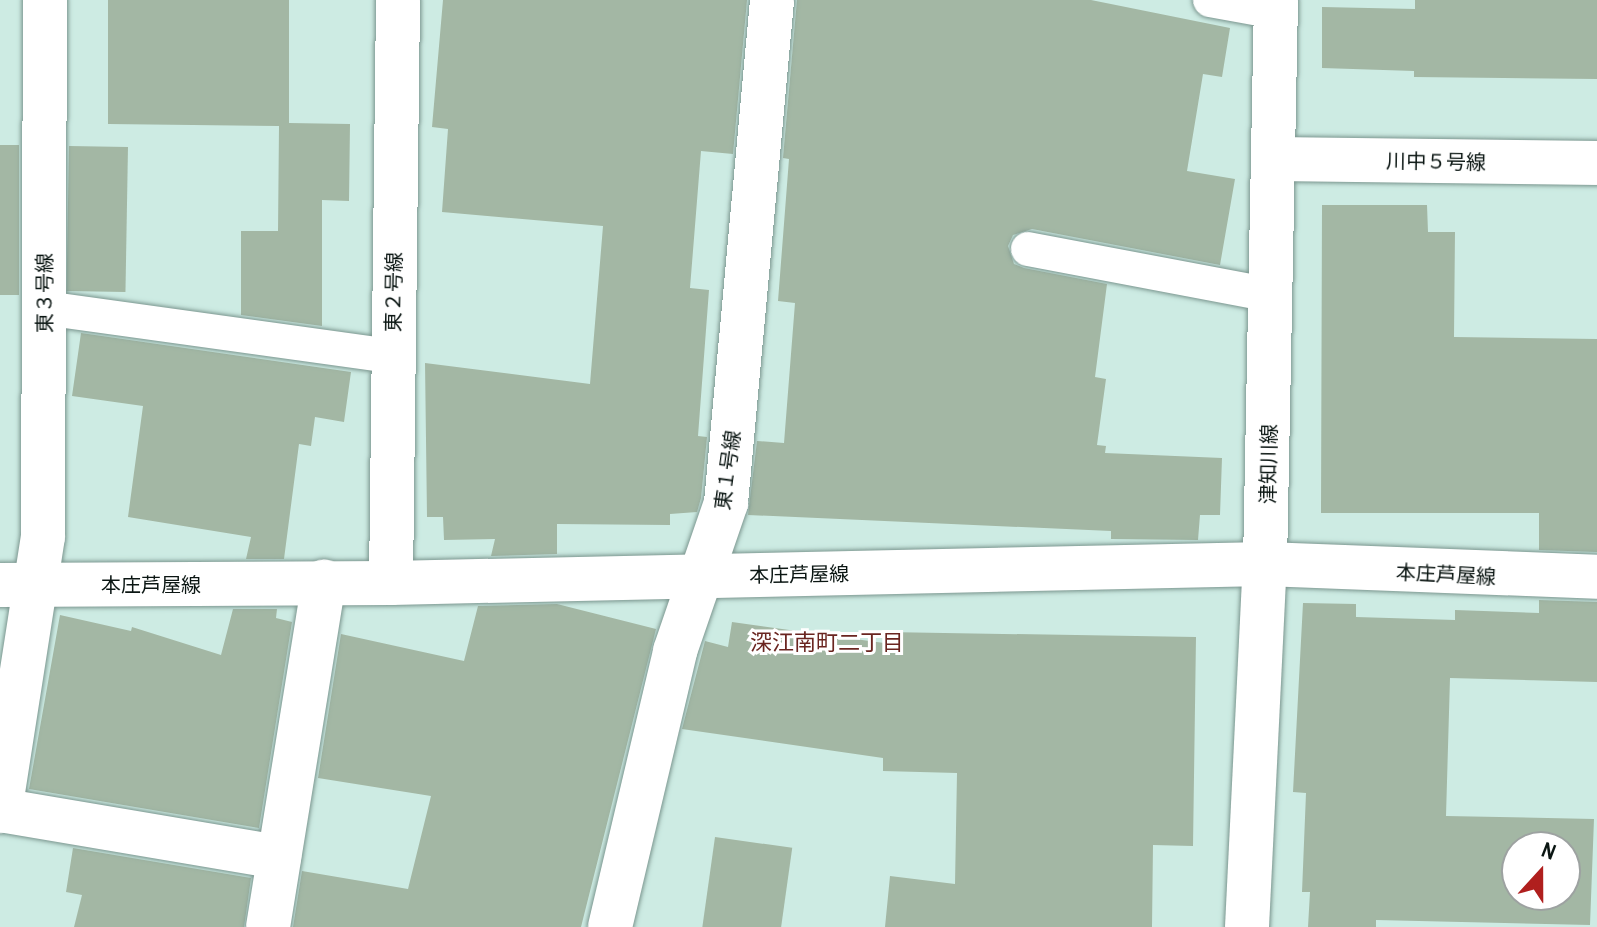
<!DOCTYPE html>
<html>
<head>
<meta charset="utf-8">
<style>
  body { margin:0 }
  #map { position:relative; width:1597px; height:927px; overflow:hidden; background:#cdebe3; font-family:"Archivo Narrow","Noto Sans JP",sans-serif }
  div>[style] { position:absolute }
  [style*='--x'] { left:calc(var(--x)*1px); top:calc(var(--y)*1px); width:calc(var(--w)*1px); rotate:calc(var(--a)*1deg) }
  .building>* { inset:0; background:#a3b7a4; transform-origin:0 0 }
  .roads { filter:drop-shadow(0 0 2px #7b968f) drop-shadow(0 0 2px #7b968f) }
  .lane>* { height:34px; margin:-17px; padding:0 17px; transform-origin:17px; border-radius:17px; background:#fff }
  .street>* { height:44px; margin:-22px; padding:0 22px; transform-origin:22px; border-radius:22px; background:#fff }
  span { translate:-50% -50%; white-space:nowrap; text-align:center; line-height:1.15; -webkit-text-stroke:6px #fff; paint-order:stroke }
  .street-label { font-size:20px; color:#0b1613 }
  .neighbourhood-label { font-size:22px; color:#6a2520 }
  .north { position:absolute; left:1501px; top:831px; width:80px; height:80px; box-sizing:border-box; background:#fff; border:2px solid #9da2a1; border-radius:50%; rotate:21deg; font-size:22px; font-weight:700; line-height:32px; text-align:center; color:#0b1613 }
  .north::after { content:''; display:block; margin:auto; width:28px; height:36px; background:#b01f1e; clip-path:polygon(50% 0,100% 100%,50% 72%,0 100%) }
</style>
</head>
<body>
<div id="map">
  <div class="building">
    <i style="clip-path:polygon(108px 0,289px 0,289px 123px,350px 124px,349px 201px,322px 200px,322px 326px,241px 315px,241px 231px,278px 231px,279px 126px,108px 124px)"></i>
    <i style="clip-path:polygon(443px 0,747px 0,733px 154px,701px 151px,690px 288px,709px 290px,698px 436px,707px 437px,701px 498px,697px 512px,670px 514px,670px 525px,557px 524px,557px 554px,491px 556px,495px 539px,444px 540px,443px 517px,427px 517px,425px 363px,590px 384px,603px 226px,442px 212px,448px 129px,432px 127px)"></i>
    <i style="clip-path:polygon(797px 0,1091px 0,1230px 28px,1222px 77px,1203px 74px,1187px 171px,1235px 179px,1220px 265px,1032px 229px,1013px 235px,1008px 246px,1014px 264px,1024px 268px,1107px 284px,1095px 377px,1106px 379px,1097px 445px,1106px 446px,1105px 453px,1222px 458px,1220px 515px,1200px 515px,1198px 540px,1111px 539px,1111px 531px,748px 515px,757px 441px,784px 443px,795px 303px,778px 301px,789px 159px,783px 158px)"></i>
    <i style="clip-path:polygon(1415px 0,1597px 0,1597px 79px,1414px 77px,1414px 71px,1322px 68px,1322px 7px,1415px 9px)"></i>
    <i style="left:0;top:145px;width:19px;height:150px"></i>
    <i style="left:69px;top:146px;width:59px;height:145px;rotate:1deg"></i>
    <i style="clip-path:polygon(1322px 205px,1427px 205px,1428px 232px,1455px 232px,1454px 337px,1597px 339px,1597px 552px,1539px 550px,1539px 513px,1321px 513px)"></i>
    <i style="clip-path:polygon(81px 333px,351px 372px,344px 422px,315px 417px,311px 446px,299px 444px,284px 559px,246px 559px,251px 537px,128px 517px,143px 406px,72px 396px)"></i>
    <i style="clip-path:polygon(evenodd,1539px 600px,1597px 602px,1597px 682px,1450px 678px,1446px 816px,1594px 819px,1590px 925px,1376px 920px,1376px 927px,1308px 927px,1310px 892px,1302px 892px,1306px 793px,1293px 792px,1303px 603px,1356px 604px,1356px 617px,1455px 620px,1455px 610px,1539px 613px,1539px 600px,1517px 847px,1565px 847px,1565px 895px,1517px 895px,1517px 847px)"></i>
    <i style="clip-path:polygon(557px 604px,656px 629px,581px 927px,293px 927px,302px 871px,408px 889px,431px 796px,318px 778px,341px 634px,464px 661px,478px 606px)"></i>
    <i style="clip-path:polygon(233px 609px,277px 609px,276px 618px,292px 622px,259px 828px,29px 789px,60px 615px,131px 631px,132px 627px,221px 655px)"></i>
    <i style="clip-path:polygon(732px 622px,884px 643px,885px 632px,1196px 637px,1193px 846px,1153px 845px,1152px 927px,885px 927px,890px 876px,955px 884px,957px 773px,883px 771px,883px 758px,682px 729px,705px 641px,728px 647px)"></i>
    <i style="left:715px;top:837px;width:78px;height:91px;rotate:8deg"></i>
    <i style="clip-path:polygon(73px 848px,251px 878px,244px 927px,74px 927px,82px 895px,66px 892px)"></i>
  </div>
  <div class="roads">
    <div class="lane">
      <i style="--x:1210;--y:0;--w:67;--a:10.3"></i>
      <i style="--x:1028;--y:249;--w:248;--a:10.7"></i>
      <i style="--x:44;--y:308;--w:350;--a:7.9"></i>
    </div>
    <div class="street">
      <i style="--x:1276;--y:159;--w:321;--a:0.7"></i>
      <i style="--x:391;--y:583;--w:583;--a:-89.31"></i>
      <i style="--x:0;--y:585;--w:391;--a:-0.3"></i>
      <i style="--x:391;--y:583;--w:874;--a:-1.25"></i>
      <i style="--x:1265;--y:564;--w:332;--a:2.2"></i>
      <i style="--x:0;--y:810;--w:283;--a:9.6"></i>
      <i style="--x:0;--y:811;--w:277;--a:-81.1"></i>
      <i style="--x:43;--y:537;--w:537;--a:-89.79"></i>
      <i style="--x:268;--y:927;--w:350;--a:-80.8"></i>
      <i style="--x:610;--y:927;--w:284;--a:-76.7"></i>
      <i style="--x:675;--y:651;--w:157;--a:-71"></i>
      <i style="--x:726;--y:503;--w:505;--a:-84.77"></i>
      <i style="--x:1247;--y:927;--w:363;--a:-87.2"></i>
      <i style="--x:1265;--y:564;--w:564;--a:-88.88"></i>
    </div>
  </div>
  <div class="street-label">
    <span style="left:1436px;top:161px;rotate:1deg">川中５号線</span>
    <span style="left:393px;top:292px;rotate:-89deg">東２号線</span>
    <span style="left:44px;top:293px;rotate:-90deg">東３号線</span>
    <span style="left:1268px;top:464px;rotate:-89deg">津知川線</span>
    <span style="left:727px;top:470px;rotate:-82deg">東１号線</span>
    <span style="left:799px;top:574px;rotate:-1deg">本庄芦屋線</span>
    <span style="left:1446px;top:574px;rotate:3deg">本庄芦屋線</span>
    <span style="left:151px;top:584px">本庄芦屋線</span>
  </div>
  <div class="neighbourhood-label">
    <span style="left:827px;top:643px">深江南町二丁目</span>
  </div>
  <div class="north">N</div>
</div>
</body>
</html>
